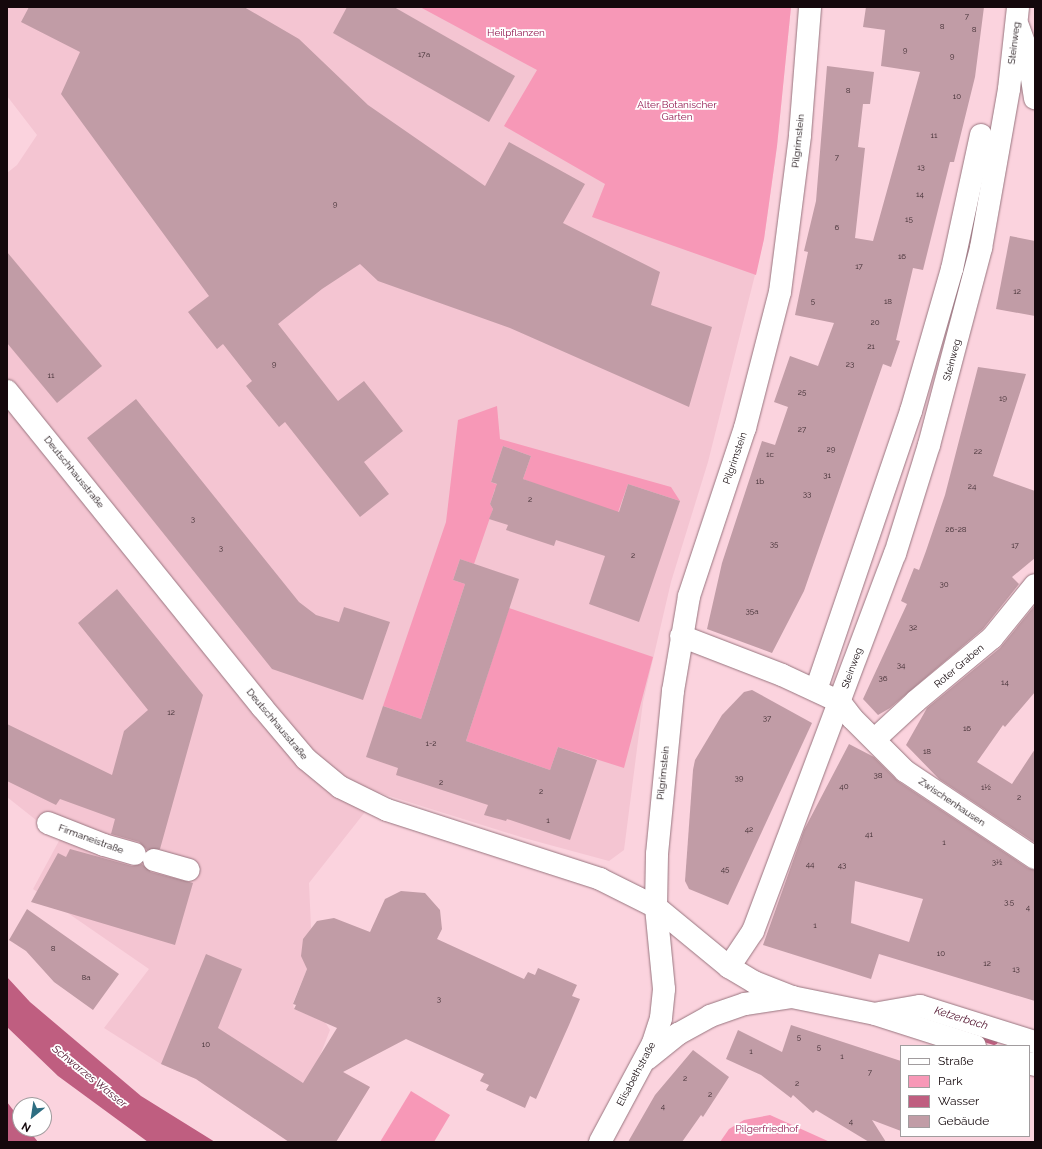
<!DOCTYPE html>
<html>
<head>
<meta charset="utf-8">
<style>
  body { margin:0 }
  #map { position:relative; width:1042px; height:1149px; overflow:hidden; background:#fbd3de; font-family:Raleway,sans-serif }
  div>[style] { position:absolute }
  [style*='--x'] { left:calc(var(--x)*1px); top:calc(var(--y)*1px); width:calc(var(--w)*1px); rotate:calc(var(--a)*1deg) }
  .built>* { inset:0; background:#f4c5d2 }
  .green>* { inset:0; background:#f798b7 }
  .water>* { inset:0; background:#bf5e80 }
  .stream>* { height:8px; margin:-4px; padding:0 4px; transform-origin:4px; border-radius:4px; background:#bf5e80 }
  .building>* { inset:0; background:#c19ca6 }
  .roads { filter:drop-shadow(0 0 1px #98757f) drop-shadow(0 0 1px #98757f) }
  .minor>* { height:22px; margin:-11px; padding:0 11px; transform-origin:11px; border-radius:11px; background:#fff }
  .major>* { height:22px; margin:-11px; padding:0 11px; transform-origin:11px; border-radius:11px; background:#fff }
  span { translate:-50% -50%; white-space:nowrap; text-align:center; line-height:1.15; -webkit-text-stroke:3.5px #fff; paint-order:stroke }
  .number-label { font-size:8px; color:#3f2d32 }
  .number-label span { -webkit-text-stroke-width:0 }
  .park-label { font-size:10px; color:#921950 }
  .street-label { font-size:10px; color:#14080c }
  .water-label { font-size:11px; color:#4f102b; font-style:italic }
  .frame { position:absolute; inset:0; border:8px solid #14080c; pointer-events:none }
  .legend { position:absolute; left:900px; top:1045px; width:130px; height:92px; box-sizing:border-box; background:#fff; border:1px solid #a19c9e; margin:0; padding:5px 7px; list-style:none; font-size:12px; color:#14080c }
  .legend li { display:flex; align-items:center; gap:8px; height:20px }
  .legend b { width:20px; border:1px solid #a19c9e }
  .north { position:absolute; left:12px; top:1097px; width:40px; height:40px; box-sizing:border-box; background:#fff; border:1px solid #a19c9e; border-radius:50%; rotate:210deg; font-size:11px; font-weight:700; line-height:16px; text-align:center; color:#14080c }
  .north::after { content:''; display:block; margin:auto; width:14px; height:18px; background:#2e6e82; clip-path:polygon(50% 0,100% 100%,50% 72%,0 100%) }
</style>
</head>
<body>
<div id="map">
  <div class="built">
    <i style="clip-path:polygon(7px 7px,791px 7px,777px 146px,764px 239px,708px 462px,671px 582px,643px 702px,624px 850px,609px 861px,524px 838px,380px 793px,309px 883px,311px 928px,302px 951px,307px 969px,293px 1003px,294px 1009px,325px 1022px,330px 1030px,319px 1058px,370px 1087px,336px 1142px,289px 1142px,196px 1079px,161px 1064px,104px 1028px,149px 969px,33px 889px,60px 839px,7px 797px,7px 173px,17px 165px,37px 135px,7px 96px)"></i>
  </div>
  <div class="green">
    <i style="clip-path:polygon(420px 7px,791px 7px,777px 146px,764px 239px,756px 275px,592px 217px,605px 184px,504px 126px,537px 70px)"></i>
    <i style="clip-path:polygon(497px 406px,500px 439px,671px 487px,680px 501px,628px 484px,616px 518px,523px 479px,531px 456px,503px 446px,491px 482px,501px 486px,500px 490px,495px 489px,490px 504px,493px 509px,474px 564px,460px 559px,453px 580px,465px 584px,421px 719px,383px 706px,446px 522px,458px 420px)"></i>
    <i style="clip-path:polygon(509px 608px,653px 657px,624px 768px,558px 747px,550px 770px,466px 741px)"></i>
    <i style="clip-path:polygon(411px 1091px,450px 1115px,434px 1142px,380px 1142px)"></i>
    <i style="clip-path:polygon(770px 1115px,830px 1142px,720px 1142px,729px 1129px,744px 1120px)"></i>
  </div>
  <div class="water">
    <i style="clip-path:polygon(7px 977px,30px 1002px,141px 1096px,215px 1142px,148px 1142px,58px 1076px,7px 1027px)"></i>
    <i style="clip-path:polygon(7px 1102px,20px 1119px,20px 1129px,28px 1129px,38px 1142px,7px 1142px)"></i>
  </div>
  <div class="stream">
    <i style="--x:971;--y:1034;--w:24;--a:17"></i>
  </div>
  <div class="building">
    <i style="clip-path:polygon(29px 7px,244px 7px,299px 39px,368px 105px,485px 186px,509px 142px,585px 184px,563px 223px,660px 272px,651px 305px,712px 327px,689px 407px,510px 328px,378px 281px,360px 264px,322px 289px,278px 324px,338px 401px,364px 381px,403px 431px,364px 462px,389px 494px,360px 517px,285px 422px,279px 427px,246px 386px,252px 381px,223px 344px,217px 349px,188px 312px,209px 296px,61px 94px,80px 52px,21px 22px)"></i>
    <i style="clip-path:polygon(347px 7px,394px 7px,515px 76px,489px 122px,333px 33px)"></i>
    <i style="clip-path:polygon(866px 7px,984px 7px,975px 77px,954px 162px,950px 162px,923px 270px,913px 268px,896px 340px,900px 341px,891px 367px,883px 364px,804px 591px,772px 653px,707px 629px,722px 563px,762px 441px,775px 445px,788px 407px,774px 402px,790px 356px,818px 366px,834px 323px,795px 315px,808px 252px,804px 251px,816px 201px,827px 66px,874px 72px,870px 104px,863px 104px,858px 147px,865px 148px,855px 238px,873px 241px,920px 72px,881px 66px,885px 30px,863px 27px)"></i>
    <i style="clip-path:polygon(1010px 236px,1035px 241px,1035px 316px,996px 309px)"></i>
    <i style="clip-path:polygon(7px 252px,102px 366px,57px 403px,7px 343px)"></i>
    <i style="clip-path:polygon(978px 367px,1026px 374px,993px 476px,1035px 491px,1035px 558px,1012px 577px,1019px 584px,983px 629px,890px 708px,878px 715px,863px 699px,907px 604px,901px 601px,914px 568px,919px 570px,926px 551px,945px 495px)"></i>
    <i style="clip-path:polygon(136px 399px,299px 602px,316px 615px,339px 622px,344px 607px,390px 622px,363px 700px,272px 669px,87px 438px)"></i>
    <i style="clip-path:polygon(503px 446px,531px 456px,523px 479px,619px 512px,628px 484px,680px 501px,639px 622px,589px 604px,605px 556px,556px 540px,554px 546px,506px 530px,508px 525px,489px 519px,493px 509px,490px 504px,497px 484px,491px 482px)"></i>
    <i style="clip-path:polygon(460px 559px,519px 579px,466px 741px,550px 770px,558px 747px,597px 760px,570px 840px,507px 819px,506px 821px,484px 815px,488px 805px,396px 775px,398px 768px,366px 757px,383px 706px,421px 719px,465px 584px,453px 580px)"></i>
    <i style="clip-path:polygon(117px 589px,203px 695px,160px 849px,147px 850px,139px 842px,111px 834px,115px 819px,60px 799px,56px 805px,7px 781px,7px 724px,112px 775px,124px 731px,148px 710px,78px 623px)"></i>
    <i style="clip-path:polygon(1035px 605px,1035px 692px,1005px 727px,1003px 725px,977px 762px,1012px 784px,1035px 749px,1035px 843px,939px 779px,906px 745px,927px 708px,1000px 648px)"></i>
    <i style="clip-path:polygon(752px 690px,812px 723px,728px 905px,689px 889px,685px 881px,693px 770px,695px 760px,722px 715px,744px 692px)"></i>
    <i style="clip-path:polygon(evenodd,849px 744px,874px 757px,898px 781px,1028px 868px,1035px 870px,1035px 1001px,879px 954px,871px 979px,763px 945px,804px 830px,849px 744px,855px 881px,923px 899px,909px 942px,851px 923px,855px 881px)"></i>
    <i style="clip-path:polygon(70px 849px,132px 866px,142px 864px,151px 872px,193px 883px,175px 945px,31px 902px,58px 853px,66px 857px)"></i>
    <i style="clip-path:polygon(401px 891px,425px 893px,440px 910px,442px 929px,437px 939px,524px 979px,528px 972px,535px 975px,538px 968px,577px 985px,572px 996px,580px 999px,569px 1025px,536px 1099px,530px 1096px,525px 1108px,486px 1090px,489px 1085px,480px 1081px,484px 1074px,406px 1039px,343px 1072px,370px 1087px,336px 1142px,289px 1142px,196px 1079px,161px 1064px,206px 954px,242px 969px,218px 1028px,303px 1083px,337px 1028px,294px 1009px,296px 1005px,293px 1004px,307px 969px,301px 956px,303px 939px,317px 921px,334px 918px,370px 932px,385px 899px)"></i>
    <i style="clip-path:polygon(27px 909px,119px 974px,93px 1010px,54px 982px,26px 951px,9px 940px)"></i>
    <i style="clip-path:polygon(791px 1025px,901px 1061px,901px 1131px,872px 1120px,886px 1142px,869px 1142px,816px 1110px,813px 1113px,793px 1095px,791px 1098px,761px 1075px,726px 1059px,738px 1030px,782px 1052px)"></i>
    <i style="clip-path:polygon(693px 1050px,729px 1077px,703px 1117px,701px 1115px,682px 1142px,628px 1142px,655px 1095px)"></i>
  </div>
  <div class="roads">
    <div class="minor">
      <i style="--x:1018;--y:26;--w:29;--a:70"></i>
      <i style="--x:1028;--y:53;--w:46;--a:81.2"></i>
      <i style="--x:681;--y:636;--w:108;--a:21.1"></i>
      <i style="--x:782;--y:675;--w:64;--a:25"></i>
      <i style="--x:840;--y:702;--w:20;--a:53"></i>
      <i style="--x:852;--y:718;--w:75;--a:45"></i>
      <i style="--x:905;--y:771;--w:156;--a:33.8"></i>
      <i style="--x:816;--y:690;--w:295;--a:-71.2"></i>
      <i style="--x:911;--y:411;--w:148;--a:-73.9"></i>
      <i style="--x:952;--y:269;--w:137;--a:-77.8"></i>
      <i style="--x:875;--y:739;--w:56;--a:-42.8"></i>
      <i style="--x:916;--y:701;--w:99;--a:-39.7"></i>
      <i style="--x:992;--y:638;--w:68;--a:-50.9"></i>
      <i style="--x:48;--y:823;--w:60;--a:21.4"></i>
      <i style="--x:104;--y:845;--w:32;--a:16"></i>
      <i style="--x:154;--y:860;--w:36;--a:16"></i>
      <i style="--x:729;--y:967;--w:43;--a:-56.3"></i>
      <i style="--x:753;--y:931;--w:403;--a:-69.4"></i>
      <i style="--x:895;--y:554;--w:114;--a:-72.7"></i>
      <i style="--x:929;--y:445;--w:204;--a:-75.2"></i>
      <i style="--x:981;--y:248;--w:161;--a:-80"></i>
      <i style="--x:1009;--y:89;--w:82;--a:-83.7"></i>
    </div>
    <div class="major">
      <i style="--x:7;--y:391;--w:406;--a:51.1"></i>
      <i style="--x:262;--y:707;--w:68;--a:49.8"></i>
      <i style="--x:306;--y:759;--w:44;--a:39.5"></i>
      <i style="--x:340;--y:787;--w:52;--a:26.1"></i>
      <i style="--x:387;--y:810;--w:224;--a:17.9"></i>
      <i style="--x:600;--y:879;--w:63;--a:26.6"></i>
      <i style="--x:656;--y:907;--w:94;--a:39.4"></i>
      <i style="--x:729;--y:967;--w:29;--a:31"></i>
      <i style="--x:754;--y:982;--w:41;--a:21.5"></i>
      <i style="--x:792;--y:997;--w:85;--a:11.6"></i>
      <i style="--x:875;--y:1014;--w:105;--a:17.7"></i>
      <i style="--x:879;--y:1013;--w:42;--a:-9.7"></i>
      <i style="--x:920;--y:1006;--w:121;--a:17.4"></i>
      <i style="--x:647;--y:1059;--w:40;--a:-39"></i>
      <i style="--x:678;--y:1034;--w:37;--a:-29"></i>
      <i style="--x:710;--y:1016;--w:37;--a:-19"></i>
      <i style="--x:745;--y:1004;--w:48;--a:-8.5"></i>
      <i style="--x:1029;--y:1063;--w:6;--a:18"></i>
      <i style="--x:600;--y:1142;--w:112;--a:-61.8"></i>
      <i style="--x:653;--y:1043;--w:26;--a:-72"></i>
      <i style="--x:661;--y:1018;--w:29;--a:-84"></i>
      <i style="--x:664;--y:989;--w:82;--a:-95.6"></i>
      <i style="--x:656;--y:907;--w:53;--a:-88.9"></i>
      <i style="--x:657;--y:854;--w:164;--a:-84.4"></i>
      <i style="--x:673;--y:691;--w:96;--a:-80.4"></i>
      <i style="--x:689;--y:596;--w:177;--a:-71.6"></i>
      <i style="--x:745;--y:428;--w:140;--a:-75.6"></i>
      <i style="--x:780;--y:292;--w:158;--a:-82.7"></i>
      <i style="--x:800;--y:135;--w:128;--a:-85.5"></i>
    </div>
  </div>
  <div class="number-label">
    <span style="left:967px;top:17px">7</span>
    <span style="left:942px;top:27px">8</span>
    <span style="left:974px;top:30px">8</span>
    <span style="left:905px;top:51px">9</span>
    <span style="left:424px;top:55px">17a</span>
    <span style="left:952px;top:57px">9</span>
    <span style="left:848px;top:91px">8</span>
    <span style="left:957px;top:97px">10</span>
    <span style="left:934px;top:136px">11</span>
    <span style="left:837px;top:158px">7</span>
    <span style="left:921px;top:168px">13</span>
    <span style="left:920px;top:195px">14</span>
    <span style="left:335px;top:205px">9</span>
    <span style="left:909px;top:220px">15</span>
    <span style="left:837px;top:228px">6</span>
    <span style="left:902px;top:257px">16</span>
    <span style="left:859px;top:267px">17</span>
    <span style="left:1017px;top:292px">12</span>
    <span style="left:813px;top:302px">5</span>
    <span style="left:888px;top:302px">18</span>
    <span style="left:875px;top:323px">20</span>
    <span style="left:871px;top:347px">21</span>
    <span style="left:274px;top:365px">9</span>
    <span style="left:850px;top:365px">23</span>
    <span style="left:51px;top:376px">11</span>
    <span style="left:802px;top:393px">25</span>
    <span style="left:1003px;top:399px">19</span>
    <span style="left:802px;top:430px">27</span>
    <span style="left:831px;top:450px">29</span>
    <span style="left:978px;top:452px">22</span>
    <span style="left:770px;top:455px">1c</span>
    <span style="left:827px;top:476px">31</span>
    <span style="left:760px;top:482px">1b</span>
    <span style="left:972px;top:487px">24</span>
    <span style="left:807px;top:495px">33</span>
    <span style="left:530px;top:500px">2</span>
    <span style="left:193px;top:520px">3</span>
    <span style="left:956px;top:530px">26-28</span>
    <span style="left:774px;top:545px">35</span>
    <span style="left:1015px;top:546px">17</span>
    <span style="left:221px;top:549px">3</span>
    <span style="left:633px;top:556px">2</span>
    <span style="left:944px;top:585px">30</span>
    <span style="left:752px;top:612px">35a</span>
    <span style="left:913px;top:628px">32</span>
    <span style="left:901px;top:666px">34</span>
    <span style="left:883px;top:679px">36</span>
    <span style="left:1005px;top:683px">14</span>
    <span style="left:171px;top:713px">12</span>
    <span style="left:767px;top:719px">37</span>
    <span style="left:967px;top:729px">16</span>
    <span style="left:431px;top:744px">1-2</span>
    <span style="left:927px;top:752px">18</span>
    <span style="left:878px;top:776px">38</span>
    <span style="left:739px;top:779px">39</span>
    <span style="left:441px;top:783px">2</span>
    <span style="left:844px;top:787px">40</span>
    <span style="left:986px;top:788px">1½</span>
    <span style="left:541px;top:792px">2</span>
    <span style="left:1019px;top:798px">2</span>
    <span style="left:548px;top:821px">1</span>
    <span style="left:749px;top:830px">42</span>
    <span style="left:869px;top:835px">41</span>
    <span style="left:944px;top:843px">1</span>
    <span style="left:997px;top:863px">3½</span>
    <span style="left:810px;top:865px">44</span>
    <span style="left:842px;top:866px">43</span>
    <span style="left:725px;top:870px">45</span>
    <span style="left:1009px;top:903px">3.5</span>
    <span style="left:1028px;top:908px">4</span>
    <span style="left:815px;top:926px">1</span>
    <span style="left:53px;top:949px">8</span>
    <span style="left:941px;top:954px">10</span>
    <span style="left:987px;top:964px">12</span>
    <span style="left:1016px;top:970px">13</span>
    <span style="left:86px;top:978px">8a</span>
    <span style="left:439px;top:1000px">3</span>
    <span style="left:799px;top:1038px">5</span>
    <span style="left:206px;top:1045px">10</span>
    <span style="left:819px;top:1048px">5</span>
    <span style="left:751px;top:1052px">1</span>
    <span style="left:842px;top:1057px">1</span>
    <span style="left:870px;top:1073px">7</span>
    <span style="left:685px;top:1079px">2</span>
    <span style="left:797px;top:1084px">2</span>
    <span style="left:710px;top:1095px">2</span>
    <span style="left:663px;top:1107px">4</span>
    <span style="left:851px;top:1122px">4</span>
  </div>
  <div class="park-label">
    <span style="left:516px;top:33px">Heilpflanzen</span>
    <span style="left:677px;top:110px">Alter Botanischer<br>Garten</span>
    <span style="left:767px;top:1129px">Pilgerfriedhof</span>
  </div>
  <div class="street-label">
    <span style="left:1014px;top:43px;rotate:-83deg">Steinweg</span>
    <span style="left:798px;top:141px;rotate:-84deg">Pilgrimstein</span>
    <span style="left:952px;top:360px;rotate:-75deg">Steinweg</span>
    <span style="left:735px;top:458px;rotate:-71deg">Pilgrimstein</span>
    <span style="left:74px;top:472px;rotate:51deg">Deutschhausstraße</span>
    <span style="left:959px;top:666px;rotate:-40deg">Roter Graben</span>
    <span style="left:852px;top:668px;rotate:-70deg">Steinweg</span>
    <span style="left:277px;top:724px;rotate:50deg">Deutschhausstraße</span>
    <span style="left:663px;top:773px;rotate:-84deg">Pilgrimstein</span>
    <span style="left:952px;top:802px;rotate:34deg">Zwischenhausen</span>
    <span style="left:91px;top:839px;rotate:20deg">Firmaneistraße</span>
    <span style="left:636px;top:1074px;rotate:-62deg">Elisabethstraße</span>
  </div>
  <div class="water-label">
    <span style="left:961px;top:1019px;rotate:17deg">Ketzerbach</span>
    <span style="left:89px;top:1077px;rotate:39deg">Schwarzes Wasser</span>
  </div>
  <div class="frame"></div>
  <ul class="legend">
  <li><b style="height:5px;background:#fff"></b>Straße</li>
  <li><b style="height:11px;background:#f798b7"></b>Park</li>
  <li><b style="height:11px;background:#bf5e80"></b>Wasser</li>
  <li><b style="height:11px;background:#c19ca6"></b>Gebäude</li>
  </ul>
  <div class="north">N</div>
</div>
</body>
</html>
